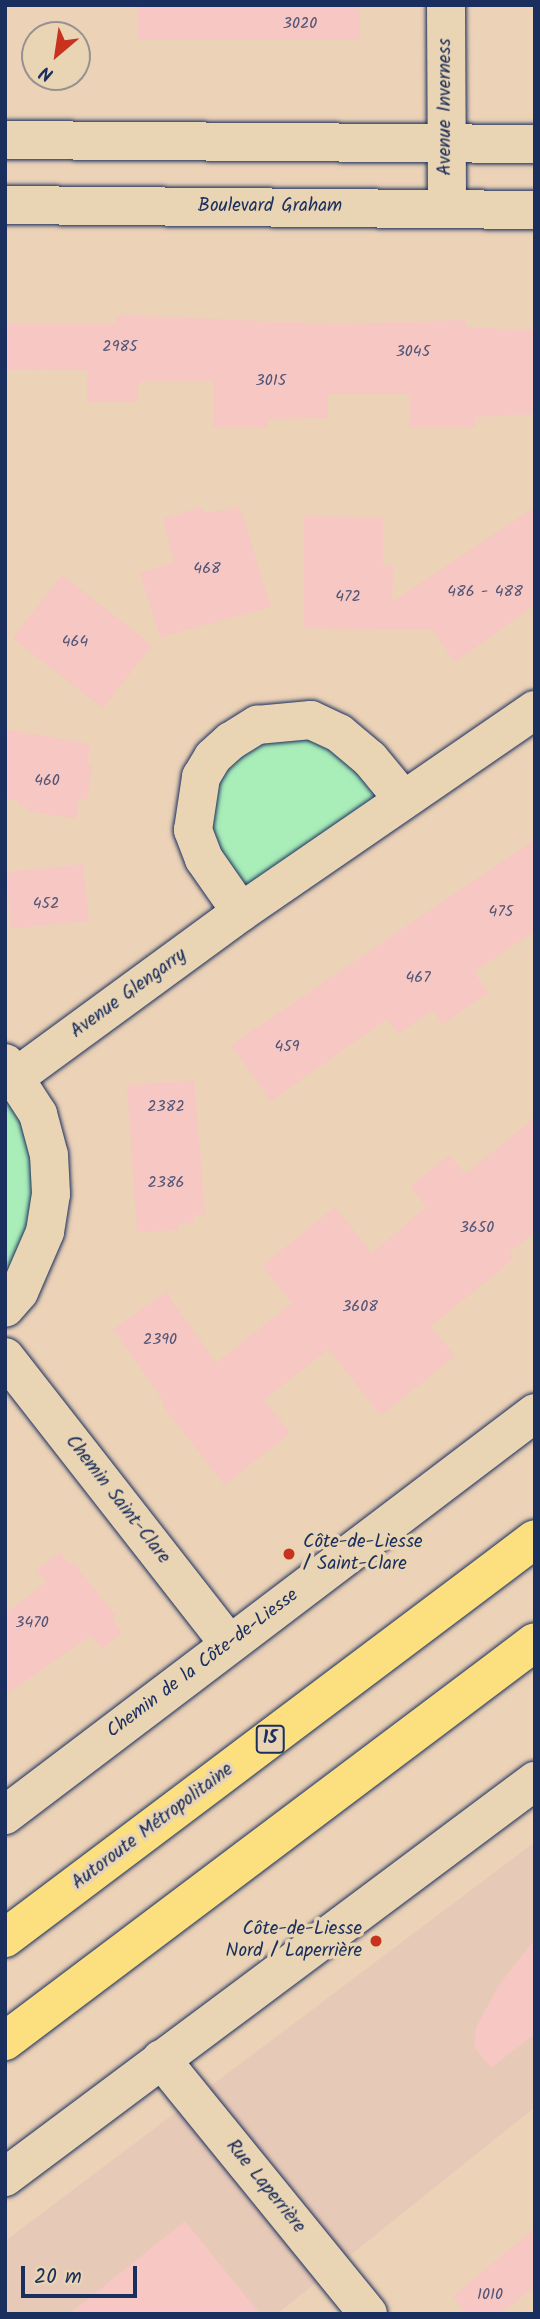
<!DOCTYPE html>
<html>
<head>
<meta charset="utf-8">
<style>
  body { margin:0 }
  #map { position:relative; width:540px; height:2319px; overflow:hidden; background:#ecd2b7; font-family:Kalam,sans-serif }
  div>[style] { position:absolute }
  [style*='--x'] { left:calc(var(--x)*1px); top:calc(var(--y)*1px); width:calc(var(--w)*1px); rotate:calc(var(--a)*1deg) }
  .built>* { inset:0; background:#e7c9b7 }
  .green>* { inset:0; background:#a9eeb9 }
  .building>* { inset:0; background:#f6c7c3; transform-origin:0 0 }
  .roads { filter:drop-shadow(0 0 2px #1b2f5e) drop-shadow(0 0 2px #1b2f5e) }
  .minor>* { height:38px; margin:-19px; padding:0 19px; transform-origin:19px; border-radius:19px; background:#e9d4b3 }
  .tertiary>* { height:38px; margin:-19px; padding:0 19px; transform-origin:19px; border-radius:19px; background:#e9d4b3 }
  .secondary>* { height:38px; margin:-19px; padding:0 19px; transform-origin:19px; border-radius:19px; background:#e9d4b3 }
  .motorway>* { height:38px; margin:-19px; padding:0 19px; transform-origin:19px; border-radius:19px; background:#fce080 }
  .dots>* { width:19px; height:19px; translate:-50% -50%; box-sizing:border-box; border:4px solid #e9d4b3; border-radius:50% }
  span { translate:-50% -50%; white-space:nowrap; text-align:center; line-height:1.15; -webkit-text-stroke:7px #e9d4b3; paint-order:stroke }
  .number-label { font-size:16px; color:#525577 }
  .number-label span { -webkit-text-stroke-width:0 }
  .shield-label span { padding:2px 5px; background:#e9d4b3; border:2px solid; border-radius:5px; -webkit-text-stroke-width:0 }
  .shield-label { font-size:18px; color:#1b2f5e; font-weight:700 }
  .street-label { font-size:19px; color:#1b2f5e }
  .poi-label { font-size:19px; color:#1b2f5e }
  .left { translate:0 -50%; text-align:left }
  .right { translate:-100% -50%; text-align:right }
  .frame { position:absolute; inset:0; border:7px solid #1b2f5e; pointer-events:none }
  .north { position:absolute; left:21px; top:21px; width:70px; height:70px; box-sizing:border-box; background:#e9d4b3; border:2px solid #979291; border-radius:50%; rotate:209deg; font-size:19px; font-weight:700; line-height:28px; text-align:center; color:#1b2f5e }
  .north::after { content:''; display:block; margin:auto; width:24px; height:32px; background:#c8321e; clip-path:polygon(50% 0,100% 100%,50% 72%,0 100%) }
  .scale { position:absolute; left:21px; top:2266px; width:116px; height:32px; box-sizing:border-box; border:4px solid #1b2f5e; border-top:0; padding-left:9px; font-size:21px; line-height:24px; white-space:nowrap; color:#1b2f5e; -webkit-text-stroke:5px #e9d4b3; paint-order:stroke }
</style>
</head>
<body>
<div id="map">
  <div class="built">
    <i style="clip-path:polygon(535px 1842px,535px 2107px,277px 2314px,5px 2314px,5px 2241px)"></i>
  </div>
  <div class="green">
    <i style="clip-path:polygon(285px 719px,403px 799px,241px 912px,194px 799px,201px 777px)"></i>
    <i style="clip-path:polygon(5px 1063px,49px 1155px,5px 1308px)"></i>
  </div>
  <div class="building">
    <i style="left:138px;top:5px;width:222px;height:35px"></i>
    <i style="clip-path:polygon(116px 315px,336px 324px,465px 320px,465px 327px,535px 330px,535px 414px,475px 417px,475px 427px,409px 427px,409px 394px,328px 394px,328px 418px,268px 419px,268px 428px,213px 427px,213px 381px,143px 381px,138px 384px,138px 402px,87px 402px,87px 370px,5px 369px,5px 324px,116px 324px)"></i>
    <i style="clip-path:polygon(201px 507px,204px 513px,240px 507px,271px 607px,160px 637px,140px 573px,174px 562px,163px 519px)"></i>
    <i style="clip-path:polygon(535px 507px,535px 605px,455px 662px,433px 630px,304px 628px,304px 516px,383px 517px,383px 565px,393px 565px,392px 602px)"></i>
    <i style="left:62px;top:575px;width:114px;height:80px;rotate:38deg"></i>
    <i style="clip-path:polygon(5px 729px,90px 744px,87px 764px,92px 765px,87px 800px,79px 798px,76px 819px,28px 811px,29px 807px,18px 805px,19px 801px,5px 798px)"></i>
    <i style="clip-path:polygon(535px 839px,535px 931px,474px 972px,488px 993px,442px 1024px,433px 1010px,398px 1034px,387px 1019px,271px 1101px,231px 1045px)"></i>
    <i style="left:83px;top:864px;width:57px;height:78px;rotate:84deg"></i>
    <i style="clip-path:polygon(194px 1080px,205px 1214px,193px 1215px,193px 1223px,178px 1224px,179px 1230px,137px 1232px,127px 1085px)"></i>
    <i style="clip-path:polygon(535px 1118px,535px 1232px,509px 1253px,513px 1258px,503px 1268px,430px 1326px,455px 1356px,381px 1415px,328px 1349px,264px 1400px,290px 1433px,225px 1485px,162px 1405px,165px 1403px,113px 1329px,166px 1292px,216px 1363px,292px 1303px,262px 1266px,335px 1207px,372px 1253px,426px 1207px,410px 1187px,449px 1155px,465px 1174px)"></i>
    <i style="clip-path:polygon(60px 1552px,70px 1565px,73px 1562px,116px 1616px,112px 1619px,122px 1632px,102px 1649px,91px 1635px,5px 1695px,5px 1614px,46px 1582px,36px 1570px)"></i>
    <i style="clip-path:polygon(535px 1939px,535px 2034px,491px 2068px,474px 2047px,476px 2028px,498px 1986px)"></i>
    <i style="clip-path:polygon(185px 2221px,260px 2314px,69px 2314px)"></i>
    <i style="clip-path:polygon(535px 2228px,535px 2286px,501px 2314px,466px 2314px,453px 2296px)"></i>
  </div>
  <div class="roads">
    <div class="minor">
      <i style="--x:446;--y:5;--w:203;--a:89.7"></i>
      <i style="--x:241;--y:912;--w:65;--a:-124.9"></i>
      <i style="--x:204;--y:859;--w:31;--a:-111"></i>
      <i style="--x:193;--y:830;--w:54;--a:-81.4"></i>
      <i style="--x:201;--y:777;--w:23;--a:-59"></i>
      <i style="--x:213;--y:757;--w:24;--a:-42"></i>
      <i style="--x:231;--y:741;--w:31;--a:-32"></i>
      <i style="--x:257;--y:725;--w:54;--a:-5.3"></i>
      <i style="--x:311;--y:720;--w:31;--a:25"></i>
      <i style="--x:339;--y:733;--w:40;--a:40"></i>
      <i style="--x:370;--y:759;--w:52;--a:50.5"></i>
      <i style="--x:5;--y:1063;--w:61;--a:57.1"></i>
      <i style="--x:38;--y:1114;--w:42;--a:75"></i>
      <i style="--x:49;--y:1155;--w:39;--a:87"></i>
      <i style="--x:51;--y:1194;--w:38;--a:99"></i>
      <i style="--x:45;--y:1232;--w:65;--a:113.4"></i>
      <i style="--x:19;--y:1292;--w:21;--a:131"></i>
      <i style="--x:17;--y:1076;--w:278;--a:-36.2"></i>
      <i style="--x:241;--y:912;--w:357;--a:-34.5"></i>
      <i style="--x:5;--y:1357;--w:364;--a:52"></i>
      <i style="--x:161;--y:2059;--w:328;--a:50.9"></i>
    </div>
    <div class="tertiary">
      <i style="--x:5;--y:140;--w:530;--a:0.43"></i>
      <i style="--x:5;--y:205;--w:530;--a:0.54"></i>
    </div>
    <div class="secondary">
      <i style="--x:5;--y:1815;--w:665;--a:-37.18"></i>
      <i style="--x:5;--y:2177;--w:662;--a:-36.77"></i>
    </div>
    <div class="motorway">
      <i style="--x:5;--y:1938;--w:663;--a:-36.97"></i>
      <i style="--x:5;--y:2041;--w:663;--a:-36.97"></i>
    </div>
  </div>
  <div class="dots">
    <i style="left:289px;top:1554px;background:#c8321e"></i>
    <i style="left:376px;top:1941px;background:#c8321e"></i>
  </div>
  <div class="number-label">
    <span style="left:300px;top:24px">3020</span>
    <span style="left:120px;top:347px">2985</span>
    <span style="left:413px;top:352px">3045</span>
    <span style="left:271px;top:381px">3015</span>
    <span style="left:207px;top:569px">468</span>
    <span style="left:485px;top:592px">486 - 488</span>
    <span style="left:348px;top:597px">472</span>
    <span style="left:75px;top:642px">464</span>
    <span style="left:47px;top:781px">460</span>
    <span style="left:46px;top:904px">452</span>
    <span style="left:501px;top:912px">475</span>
    <span style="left:418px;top:978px">467</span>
    <span style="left:287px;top:1047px">459</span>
    <span style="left:166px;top:1107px">2382</span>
    <span style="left:166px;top:1183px">2386</span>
    <span style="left:477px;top:1228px">3650</span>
    <span style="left:360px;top:1307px">3608</span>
    <span style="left:160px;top:1340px">2390</span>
    <span style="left:32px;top:1623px">3470</span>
    <span style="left:490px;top:2295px">1010</span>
  </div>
  <div class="shield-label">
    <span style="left:270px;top:1739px">15</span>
  </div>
  <div class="street-label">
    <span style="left:446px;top:107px;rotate:-90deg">Avenue Inverness</span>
    <span style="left:270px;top:207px">Boulevard Graham</span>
    <span style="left:129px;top:994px;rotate:-36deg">Avenue Glengarry</span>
    <span style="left:117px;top:1500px;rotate:52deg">Chemin Saint-Clare</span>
    <span style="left:203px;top:1664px;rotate:-37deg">Chemin de la Côte-de-Liesse</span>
    <span style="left:153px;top:1827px;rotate:-37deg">Autoroute Métropolitaine</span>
    <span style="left:265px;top:2187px;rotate:51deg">Rue Laperrière</span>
  </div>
  <div class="poi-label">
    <span class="left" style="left:303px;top:1554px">Côte-de-Liesse<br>/ Saint-Clare</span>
    <span class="right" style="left:362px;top:1941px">Côte-de-Liesse<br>Nord / Laperrière</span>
  </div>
  <div class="frame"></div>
  <div class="north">N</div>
  <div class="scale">20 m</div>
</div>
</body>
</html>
